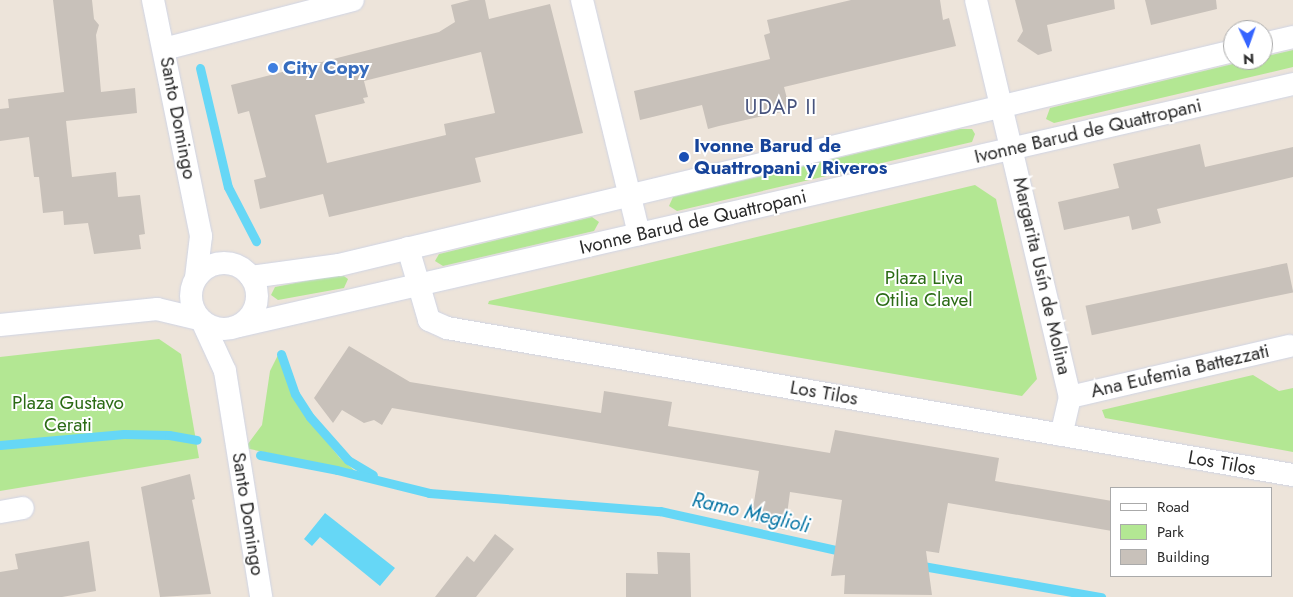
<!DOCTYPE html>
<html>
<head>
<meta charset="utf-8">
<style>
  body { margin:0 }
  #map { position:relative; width:1293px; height:597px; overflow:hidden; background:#ede4da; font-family:Jost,sans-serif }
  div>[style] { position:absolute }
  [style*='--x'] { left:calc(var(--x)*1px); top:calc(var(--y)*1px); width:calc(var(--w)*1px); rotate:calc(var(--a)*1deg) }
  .green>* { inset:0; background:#b3e793 }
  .water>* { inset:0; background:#66d7f6 }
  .stream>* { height:9px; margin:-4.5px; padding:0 4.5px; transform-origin:4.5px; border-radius:4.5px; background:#66d7f6 }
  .building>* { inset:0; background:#c8c1ba; transform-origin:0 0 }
  .roads { filter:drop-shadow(0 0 1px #cfd4e4) drop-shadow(0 0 1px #cfd4e4) }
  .minor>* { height:22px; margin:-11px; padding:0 11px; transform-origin:11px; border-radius:11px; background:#fff }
  .minor>.ring { margin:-11px; padding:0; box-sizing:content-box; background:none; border:22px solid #fff; border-radius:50% }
  .dots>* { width:14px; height:14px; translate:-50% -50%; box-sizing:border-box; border:2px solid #fff; border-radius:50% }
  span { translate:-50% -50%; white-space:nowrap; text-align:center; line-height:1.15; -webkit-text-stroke:4px #fff; paint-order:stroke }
  .shop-label { font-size:19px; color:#366cbe; font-weight:700 }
  .left { translate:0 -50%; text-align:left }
  .street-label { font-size:19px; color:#2a2a2a }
  .transit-label { font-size:19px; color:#164399; font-weight:700 }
  .park-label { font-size:19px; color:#2b6b15 }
  .neighbourhood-label { font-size:20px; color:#47537d; letter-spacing:1px }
  .water-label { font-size:20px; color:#0473a3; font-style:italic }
  .legend { position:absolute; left:1110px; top:487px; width:162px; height:90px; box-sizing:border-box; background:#fff; border:1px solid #aaa; margin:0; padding:6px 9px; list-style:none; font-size:15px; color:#2a2a2a }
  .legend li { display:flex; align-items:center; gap:10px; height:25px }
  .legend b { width:25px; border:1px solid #aaa }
  .north { position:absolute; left:1223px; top:20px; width:50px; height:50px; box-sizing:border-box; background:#fff; border:1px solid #aaa; border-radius:50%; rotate:177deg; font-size:14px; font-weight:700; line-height:20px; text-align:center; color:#2a2a2a }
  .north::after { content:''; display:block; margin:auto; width:18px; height:22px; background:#3564ff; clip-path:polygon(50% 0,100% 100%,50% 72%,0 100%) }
</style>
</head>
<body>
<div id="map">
  <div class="green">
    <i style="clip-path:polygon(1293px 50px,1293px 67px,1054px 123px,1046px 119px,1050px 108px,1249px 60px,1263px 60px,1263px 57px)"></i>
    <i style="clip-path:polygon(960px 129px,972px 129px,975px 134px,972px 142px,677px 211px,669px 206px,673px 197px)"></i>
    <i style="clip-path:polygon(975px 185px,996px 199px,1037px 379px,1022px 396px,488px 304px,489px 301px)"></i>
    <i style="clip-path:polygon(592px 217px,599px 222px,594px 231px,443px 266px,435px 261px,439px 254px)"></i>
    <i style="clip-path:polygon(341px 274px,348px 279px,344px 288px,278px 300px,271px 295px,275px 287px)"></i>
    <i style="clip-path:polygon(159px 339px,181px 354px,199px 458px,0 491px,0 357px)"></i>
    <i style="clip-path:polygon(278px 355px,292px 395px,303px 412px,339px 457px,355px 471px,245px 448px,262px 425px,270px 371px)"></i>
    <i style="clip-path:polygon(1253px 375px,1279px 391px,1293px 388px,1293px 452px,1105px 418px,1102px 410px)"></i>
  </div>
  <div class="water">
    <i style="clip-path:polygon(325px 513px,395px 568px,380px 586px,320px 537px,312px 546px,304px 539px)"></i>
  </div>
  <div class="stream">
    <i style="--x:200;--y:68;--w:122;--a:76.8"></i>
    <i style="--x:228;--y:187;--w:61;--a:62.6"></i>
    <i style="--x:281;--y:354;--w:42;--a:70.7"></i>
    <i style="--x:295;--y:394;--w:27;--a:57"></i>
    <i style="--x:310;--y:417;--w:57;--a:48.5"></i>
    <i style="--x:348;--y:460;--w:29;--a:31"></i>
    <i style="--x:0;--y:445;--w:124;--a:-5.1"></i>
    <i style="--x:124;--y:434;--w:45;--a:1.3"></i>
    <i style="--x:169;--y:435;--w:28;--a:10"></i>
    <i style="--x:260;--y:455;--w:78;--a:11"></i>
    <i style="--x:337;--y:470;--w:95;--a:14"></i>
    <i style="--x:429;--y:493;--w:232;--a:4.5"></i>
    <i style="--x:660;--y:511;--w:189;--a:12.5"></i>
    <i style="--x:917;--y:565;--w:187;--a:9.9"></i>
  </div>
  <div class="building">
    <i style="clip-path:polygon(53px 0,92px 0,94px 19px,99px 25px,96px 35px,101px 92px,135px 88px,137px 113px,66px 121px,72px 177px,116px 172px,118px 197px,140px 195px,145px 234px,139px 235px,141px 249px,94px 254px,88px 223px,64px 225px,63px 211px,43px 213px,39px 177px,34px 177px,29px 137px,0 141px,0 109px,9px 108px,8px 99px,64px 92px)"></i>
    <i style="clip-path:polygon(evenodd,470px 0,485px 0,489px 19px,550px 4px,583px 133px,475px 158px,481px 182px,329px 217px,323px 194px,260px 209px,254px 180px,266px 177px,249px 111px,238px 114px,231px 85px,439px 32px,455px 22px,451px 5px,470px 0,481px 52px,495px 113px,444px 124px,446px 135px,327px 163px,315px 115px,365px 103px,363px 98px,368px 97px,364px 81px,481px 52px)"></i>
    <i style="clip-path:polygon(851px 0,940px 0,943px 20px,949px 18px,956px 46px,784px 87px,790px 110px,719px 126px,708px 129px,702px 105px,640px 120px,634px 91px,770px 59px,764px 35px,770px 33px,767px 20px)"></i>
    <i style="clip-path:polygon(1015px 0,1114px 0,1115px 9px,1047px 25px,1052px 51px,1038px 55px,1017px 41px,1023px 31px)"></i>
    <i style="clip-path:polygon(1145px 0,1216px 0,1217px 9px,1151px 25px)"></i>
    <i style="clip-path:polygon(1200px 144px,1205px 167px,1293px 147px,1293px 177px,1157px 209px,1161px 223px,1132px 230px,1129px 216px,1064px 230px,1058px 202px,1119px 188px,1113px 164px)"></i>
    <i style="left:1287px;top:263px;width:30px;height:206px;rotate:78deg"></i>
    <i style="clip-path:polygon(349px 346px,410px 382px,601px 413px,604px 391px,654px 399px,672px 402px,668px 426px,830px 453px,835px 430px,999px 458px,995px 481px,1112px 501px,1112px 531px,948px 503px,939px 553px,926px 551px,932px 595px,844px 594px,845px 575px,831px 576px,842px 500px,790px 492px,785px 530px,751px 521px,759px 471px,392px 408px,382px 425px,374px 420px,364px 423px,342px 410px,333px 423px,314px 398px)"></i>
    <i style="clip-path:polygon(190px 474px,195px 499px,192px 500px,211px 594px,160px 597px,141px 487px)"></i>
    <i style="clip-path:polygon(495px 534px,514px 549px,476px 597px,435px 597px,467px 556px,474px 562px)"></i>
    <i style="clip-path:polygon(89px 541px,96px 591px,62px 597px,0 597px,0 572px,18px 569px,15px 554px)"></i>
    <i style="clip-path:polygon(657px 552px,690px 553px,691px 597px,626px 597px,626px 573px,658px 574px)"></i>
  </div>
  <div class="roads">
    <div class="minor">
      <i style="--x:153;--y:0;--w:241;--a:78.5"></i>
      <i style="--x:201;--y:236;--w:42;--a:96.8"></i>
      <i style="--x:582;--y:0;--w:241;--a:76.3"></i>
      <i style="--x:976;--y:0;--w:408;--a:76.7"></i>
      <i style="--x:1070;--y:397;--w:39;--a:103"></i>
      <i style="--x:1263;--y:44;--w:31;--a:-13"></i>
      <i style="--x:164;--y:49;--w:195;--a:-14.5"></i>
      <i style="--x:408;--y:248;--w:75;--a:73.7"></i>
      <i style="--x:429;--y:320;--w:20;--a:24"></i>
      <i style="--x:447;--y:328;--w:859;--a:9.86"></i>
      <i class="ring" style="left:191px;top:263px;width:44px;height:44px"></i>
      <i style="--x:251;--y:277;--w:89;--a:-7.8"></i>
      <i style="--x:339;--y:265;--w:919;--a:-13.46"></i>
      <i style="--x:202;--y:321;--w:55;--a:65.3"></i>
      <i style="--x:225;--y:371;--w:229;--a:80.9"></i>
      <i style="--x:0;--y:325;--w:158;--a:-5.8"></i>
      <i style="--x:157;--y:309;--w:43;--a:13.4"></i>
      <i style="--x:239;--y:326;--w:1081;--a:-12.93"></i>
      <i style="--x:1070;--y:397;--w:225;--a:-13.1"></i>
      <i style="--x:0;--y:512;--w:23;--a:-10"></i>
    </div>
  </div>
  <div class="dots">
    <i style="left:273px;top:68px;background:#3f7fe0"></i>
    <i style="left:684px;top:157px;background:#1a4fb4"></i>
  </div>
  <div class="shop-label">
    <span class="left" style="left:283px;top:68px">City Copy</span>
  </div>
  <div class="street-label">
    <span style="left:178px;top:118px;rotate:79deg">Santo Domingo</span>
    <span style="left:1088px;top:131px;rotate:-13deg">Ivonne Barud de Quattropani</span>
    <span style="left:693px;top:222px;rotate:-13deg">Ivonne Barud de Quattropani</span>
    <span style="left:1042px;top:276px;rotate:77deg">Margarita Usín de Molina</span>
    <span style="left:1180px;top:371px;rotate:-13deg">Ana Eufemia Battezzati</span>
    <span style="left:824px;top:393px;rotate:10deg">Los Tilos</span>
    <span style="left:1222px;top:463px;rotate:10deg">Los Tilos</span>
    <span style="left:248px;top:514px;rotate:81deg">Santo Domingo</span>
  </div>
  <div class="transit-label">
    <span class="left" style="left:694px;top:157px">Ivonne Barud de<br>Quattropani y Riveros</span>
  </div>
  <div class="park-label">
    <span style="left:924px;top:289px">Plaza Liva<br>Otilia Clavel</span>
    <span style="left:68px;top:414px">Plaza Gustavo<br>Cerati</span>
  </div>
  <div class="neighbourhood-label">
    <span style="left:781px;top:107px">UDAP II</span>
  </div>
  <div class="water-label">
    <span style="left:751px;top:513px;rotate:13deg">Ramo Meglioli</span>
  </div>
  <ul class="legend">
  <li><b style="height:6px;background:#fff"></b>Road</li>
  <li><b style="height:14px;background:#b3e793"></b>Park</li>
  <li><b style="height:14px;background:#c8c1ba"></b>Building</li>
  </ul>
  <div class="north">N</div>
</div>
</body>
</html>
